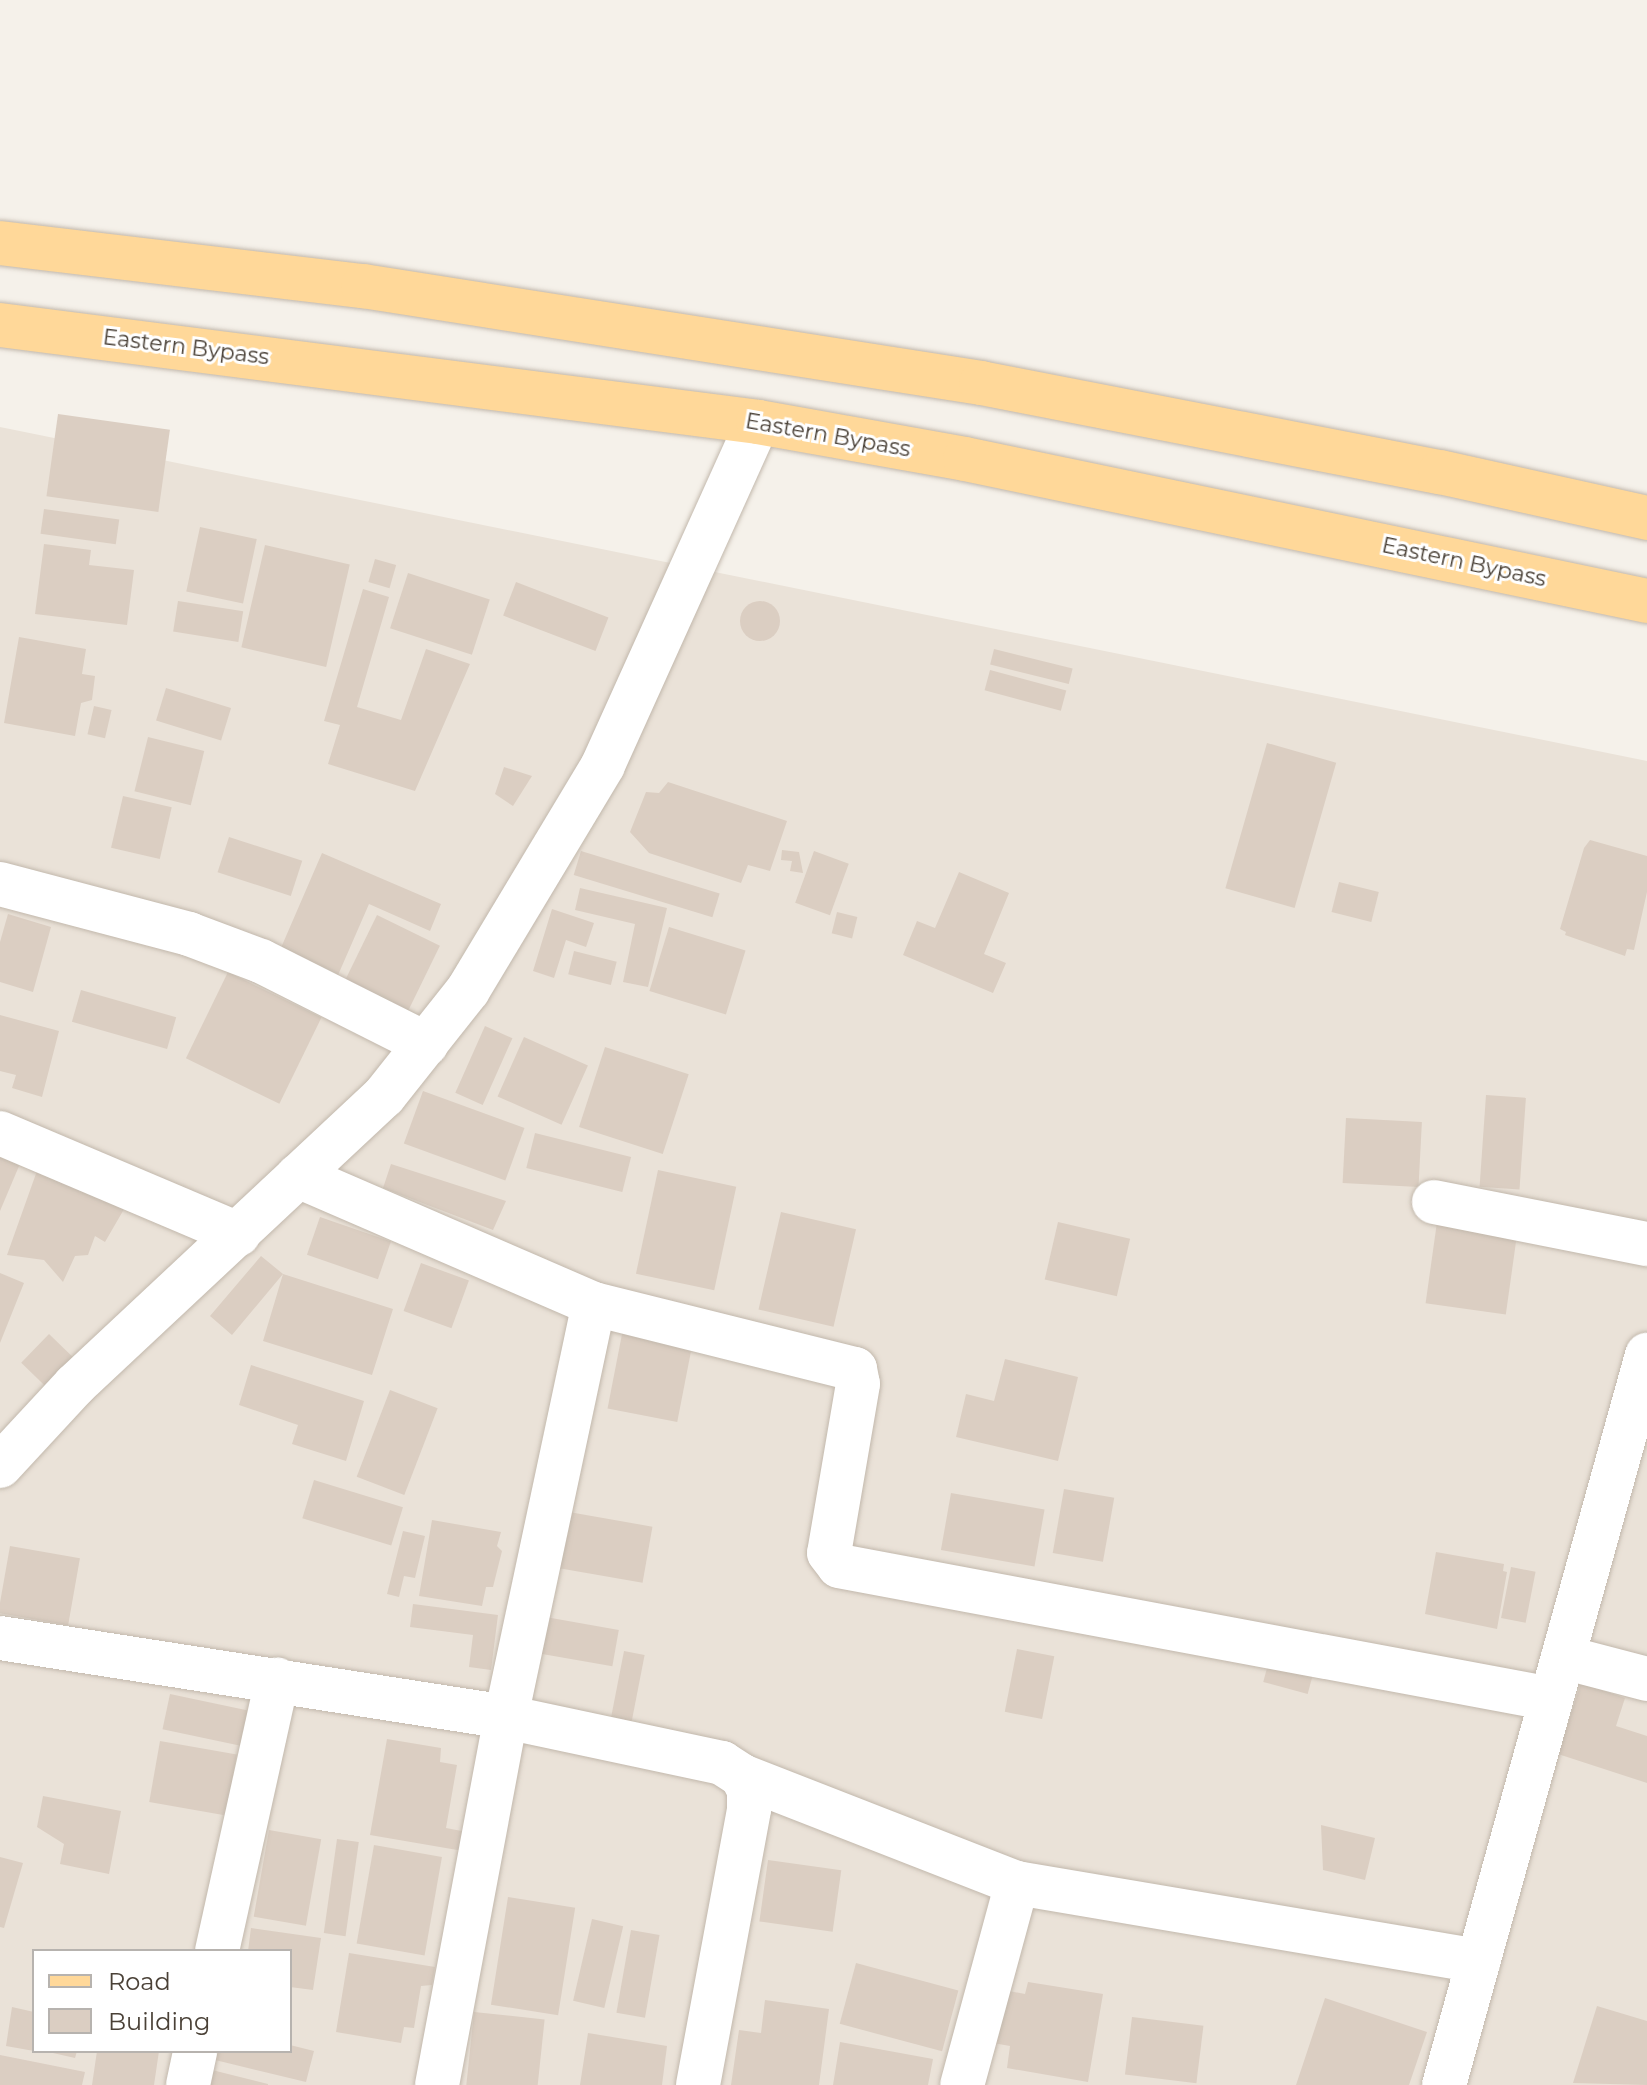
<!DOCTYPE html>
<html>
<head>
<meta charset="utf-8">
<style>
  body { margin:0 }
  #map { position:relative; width:1647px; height:2085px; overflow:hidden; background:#f5f1ea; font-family:Montserrat,sans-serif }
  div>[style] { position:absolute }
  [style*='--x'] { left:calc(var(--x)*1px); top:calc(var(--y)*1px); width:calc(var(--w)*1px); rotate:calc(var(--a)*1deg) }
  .residential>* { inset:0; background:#eae2d8 }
  .building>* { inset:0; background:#dbcec2; transform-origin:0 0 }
  .round { border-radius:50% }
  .roads { filter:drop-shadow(0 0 2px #c2b8ac) drop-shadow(0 0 2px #c2b8ac) }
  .minor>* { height:44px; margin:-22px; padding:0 22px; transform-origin:22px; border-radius:22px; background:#fff }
  .major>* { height:44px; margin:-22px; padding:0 22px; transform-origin:22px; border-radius:22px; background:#ffd899 }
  span { translate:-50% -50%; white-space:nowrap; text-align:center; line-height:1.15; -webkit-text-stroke:6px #fff; paint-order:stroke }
  .street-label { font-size:22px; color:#4a4137 }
  .legend { position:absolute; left:32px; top:1949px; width:260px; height:104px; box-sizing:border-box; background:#fff; border:2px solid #b7b3af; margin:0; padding:10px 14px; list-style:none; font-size:24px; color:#4a4137 }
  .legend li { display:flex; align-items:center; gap:16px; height:40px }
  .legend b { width:40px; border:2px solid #b7b3af }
</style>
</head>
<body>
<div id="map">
  <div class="residential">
    <i style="clip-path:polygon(evenodd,0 427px,1647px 761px,1647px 2085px,0 2085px,0 427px,34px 1951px,290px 1951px,290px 2051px,34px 2051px,34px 1951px)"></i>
  </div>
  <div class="building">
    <i style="left:58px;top:414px;width:113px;height:83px;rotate:8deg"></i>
    <i style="left:44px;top:509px;width:76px;height:25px;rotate:8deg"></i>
    <i style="left:200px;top:527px;width:58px;height:66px;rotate:12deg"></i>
    <i style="clip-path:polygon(44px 544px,91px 550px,89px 565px,134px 570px,127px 625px,35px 614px)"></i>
    <i style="left:265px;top:545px;width:87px;height:105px;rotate:13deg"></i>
    <i style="left:375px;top:559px;width:22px;height:24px;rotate:16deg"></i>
    <i style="left:408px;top:573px;width:86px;height:58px;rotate:18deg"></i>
    <i style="left:516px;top:582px;width:99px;height:36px;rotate:21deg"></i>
    <i style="clip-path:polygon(363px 589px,389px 597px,357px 707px,401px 720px,426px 649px,470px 664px,415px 791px,328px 764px,340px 725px,324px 721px)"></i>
    <i class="round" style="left:740px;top:601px;width:40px;height:40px"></i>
    <i style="left:178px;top:601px;width:66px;height:31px;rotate:9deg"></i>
    <i style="clip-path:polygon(19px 637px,86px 649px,82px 674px,95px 676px,92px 700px,81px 703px,75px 736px,4px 723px)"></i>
    <i style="left:994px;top:649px;width:81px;height:16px;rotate:14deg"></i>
    <i style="left:990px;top:670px;width:79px;height:21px;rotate:15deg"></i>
    <i style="left:166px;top:688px;width:68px;height:34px;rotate:17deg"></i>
    <i style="left:94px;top:706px;width:18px;height:29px;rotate:13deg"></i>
    <i style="left:148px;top:737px;width:58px;height:56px;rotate:14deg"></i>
    <i style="left:1267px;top:743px;width:72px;height:151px;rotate:16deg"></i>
    <i style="clip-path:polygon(504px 767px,532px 776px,513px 806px,495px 794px)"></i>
    <i style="clip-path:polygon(668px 782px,787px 821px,770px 871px,748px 865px,741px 883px,649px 853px,630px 832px,646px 792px,659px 793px)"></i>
    <i style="left:123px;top:796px;width:50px;height:53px;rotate:13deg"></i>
    <i style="left:229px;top:837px;width:77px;height:37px;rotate:18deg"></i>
    <i style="clip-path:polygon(1590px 840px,1647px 856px,1647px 892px,1634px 950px,1627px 949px,1625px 956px,1565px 935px,1566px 932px,1560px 929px,1584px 848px)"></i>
    <i style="clip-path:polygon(782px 850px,799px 852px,803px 873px,790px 871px,792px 861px,781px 860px)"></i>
    <i style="left:581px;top:851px;width:145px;height:25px;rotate:17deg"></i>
    <i style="left:814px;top:851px;width:37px;height:55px;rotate:20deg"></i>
    <i style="clip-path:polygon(322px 853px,441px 904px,430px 931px,369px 904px,335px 982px,277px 957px)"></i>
    <i style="clip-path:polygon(959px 872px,1009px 893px,984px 954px,1006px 963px,993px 993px,903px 955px,917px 921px,935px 928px)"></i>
    <i style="left:1339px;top:882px;width:41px;height:31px;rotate:14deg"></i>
    <i style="clip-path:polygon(580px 888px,667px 908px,648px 987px,623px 982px,635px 924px,575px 910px)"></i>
    <i style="clip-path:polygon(552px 909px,594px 923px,586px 947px,566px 940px,554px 978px,533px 971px)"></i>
    <i style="left:837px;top:912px;width:21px;height:22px;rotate:14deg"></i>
    <i style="clip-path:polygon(8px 914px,51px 927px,33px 992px,0 982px,0 942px)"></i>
    <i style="left:377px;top:915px;width:70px;height:76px;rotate:26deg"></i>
    <i style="left:669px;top:927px;width:80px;height:67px;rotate:17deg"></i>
    <i style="left:574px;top:951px;width:44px;height:24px;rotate:14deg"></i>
    <i style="left:228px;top:972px;width:104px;height:96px;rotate:26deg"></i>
    <i style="left:81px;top:990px;width:99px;height:33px;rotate:16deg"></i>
    <i style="clip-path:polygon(0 1015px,59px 1031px,42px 1097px,12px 1088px,16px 1075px,0 1071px)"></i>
    <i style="left:485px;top:1026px;width:30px;height:73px;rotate:24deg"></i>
    <i style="left:524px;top:1037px;width:70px;height:65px;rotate:24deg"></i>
    <i style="left:605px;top:1047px;width:88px;height:84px;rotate:18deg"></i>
    <i style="left:423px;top:1091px;width:108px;height:56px;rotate:20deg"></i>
    <i style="left:1486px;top:1095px;width:40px;height:92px;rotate:4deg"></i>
    <i style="left:1346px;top:1118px;width:76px;height:65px;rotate:3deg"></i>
    <i style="left:535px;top:1133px;width:99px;height:36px;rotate:14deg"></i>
    <i style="clip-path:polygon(0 1150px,22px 1159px,0 1211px)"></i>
    <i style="clip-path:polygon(391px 1164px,506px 1201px,493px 1230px,383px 1188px)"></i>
    <i style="clip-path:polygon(38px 1168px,127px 1204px,105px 1242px,95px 1236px,88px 1255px,75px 1256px,63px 1282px,44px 1260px,7px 1255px)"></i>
    <i style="left:658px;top:1170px;width:80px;height:106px;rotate:12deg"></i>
    <i style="left:781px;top:1212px;width:77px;height:100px;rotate:13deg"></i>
    <i style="left:320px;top:1217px;width:75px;height:40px;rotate:19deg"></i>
    <i style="left:1058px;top:1222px;width:74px;height:59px;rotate:13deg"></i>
    <i style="left:1437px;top:1222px;width:81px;height:82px;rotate:8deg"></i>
    <i style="clip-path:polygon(261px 1256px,283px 1274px,393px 1309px,372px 1375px,263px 1341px,283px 1274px,232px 1335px,210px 1316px)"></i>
    <i style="left:421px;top:1263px;width:51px;height:51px;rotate:20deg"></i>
    <i style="clip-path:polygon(0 1273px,24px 1283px,0 1343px)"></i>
    <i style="left:623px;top:1329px;width:71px;height:81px;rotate:11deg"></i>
    <i style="left:49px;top:1334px;width:33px;height:40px;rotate:44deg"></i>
    <i style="clip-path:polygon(1005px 1359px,1078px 1377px,1058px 1461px,956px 1437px,966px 1394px,994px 1401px)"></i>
    <i style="clip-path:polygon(251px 1365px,364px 1401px,346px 1461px,292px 1444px,298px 1425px,239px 1405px)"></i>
    <i style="left:390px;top:1390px;width:51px;height:93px;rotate:21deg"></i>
    <i style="left:314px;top:1480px;width:93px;height:40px;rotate:17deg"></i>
    <i style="left:1064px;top:1489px;width:51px;height:65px;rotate:10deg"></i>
    <i style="left:951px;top:1493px;width:95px;height:58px;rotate:10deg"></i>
    <i style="left:552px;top:1509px;width:102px;height:57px;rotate:10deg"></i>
    <i style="clip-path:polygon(432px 1520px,501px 1532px,497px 1546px,502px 1551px,493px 1587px,486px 1587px,482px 1606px,419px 1596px)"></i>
    <i style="clip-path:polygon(403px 1531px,425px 1536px,415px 1578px,404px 1576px,399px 1597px,387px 1594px)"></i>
    <i style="left:10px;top:1546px;width:71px;height:68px;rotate:10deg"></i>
    <i style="clip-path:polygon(1436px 1552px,1504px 1564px,1503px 1571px,1507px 1572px,1497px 1629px,1425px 1614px)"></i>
    <i style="left:1511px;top:1567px;width:25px;height:52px;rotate:11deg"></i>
    <i style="clip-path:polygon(413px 1604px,498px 1615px,491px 1670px,469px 1667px,473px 1635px,410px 1627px)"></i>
    <i style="left:540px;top:1616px;width:80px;height:37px;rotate:10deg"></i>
    <i style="left:1017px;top:1649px;width:38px;height:64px;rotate:11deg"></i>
    <i style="left:624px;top:1651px;width:21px;height:78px;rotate:11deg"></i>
    <i style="left:1271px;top:1653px;width:46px;height:30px;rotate:15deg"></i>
    <i style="clip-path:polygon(1581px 1683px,1625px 1698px,1616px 1726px,1647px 1736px,1647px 1783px,1558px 1754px)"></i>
    <i style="left:170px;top:1694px;width:87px;height:36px;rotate:12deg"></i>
    <i style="clip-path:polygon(387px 1739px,441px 1748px,440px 1762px,457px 1765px,446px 1828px,472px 1833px,469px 1852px,370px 1835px)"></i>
    <i style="left:160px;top:1741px;width:78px;height:62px;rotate:10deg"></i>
    <i style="clip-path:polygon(43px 1796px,121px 1811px,109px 1874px,60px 1864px,64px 1844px,37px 1827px)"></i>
    <i style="clip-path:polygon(1321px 1825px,1375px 1838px,1365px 1880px,1323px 1870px)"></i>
    <i style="left:269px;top:1830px;width:53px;height:88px;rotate:10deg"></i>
    <i style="left:337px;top:1839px;width:22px;height:95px;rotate:8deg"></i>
    <i style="left:374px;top:1845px;width:69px;height:100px;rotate:10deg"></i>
    <i style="clip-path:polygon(0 1857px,23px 1863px,4px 1928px,0 1927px)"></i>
    <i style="left:768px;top:1860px;width:74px;height:62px;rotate:8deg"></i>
    <i style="left:508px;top:1897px;width:68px;height:109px;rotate:9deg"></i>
    <i style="left:592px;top:1919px;width:32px;height:84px;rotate:13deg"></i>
    <i style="clip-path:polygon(251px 1928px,321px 1938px,313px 1990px,290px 1987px,290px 1951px,248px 1951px)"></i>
    <i style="left:631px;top:1930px;width:29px;height:84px;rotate:10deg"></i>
    <i style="clip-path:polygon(349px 1953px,435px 1967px,432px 1985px,421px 1986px,414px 2028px,404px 2027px,401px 2043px,336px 2032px)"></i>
    <i style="left:856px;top:1963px;width:106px;height:63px;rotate:15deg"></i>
    <i style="clip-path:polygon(1028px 1982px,1103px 1994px,1088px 2082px,1007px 2068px,1010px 2046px,993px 2043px,1003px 1990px,1025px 1994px)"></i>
    <i style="clip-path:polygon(1325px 1998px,1427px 2032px,1409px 2085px,1296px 2085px)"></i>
    <i style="clip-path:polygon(765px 2000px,829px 2009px,819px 2085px,731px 2085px,739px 2030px,761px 2033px)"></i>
    <i style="clip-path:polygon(1597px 2006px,1647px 2021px,1647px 2085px,1573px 2083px)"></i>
    <i style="clip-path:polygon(12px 2007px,34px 2012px,34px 2051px,6px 2046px)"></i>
    <i style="left:474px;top:2012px;width:71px;height:74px;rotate:6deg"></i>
    <i style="left:1132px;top:2017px;width:72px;height:58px;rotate:7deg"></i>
    <i style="clip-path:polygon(588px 2033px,667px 2046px,662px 2085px,580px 2085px)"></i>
    <i style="clip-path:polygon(840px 2042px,933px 2059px,928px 2085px,833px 2085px)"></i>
    <i style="clip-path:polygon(290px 2045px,314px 2051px,306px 2082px,207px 2058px,209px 2051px,290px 2051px)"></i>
    <i style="clip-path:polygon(44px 2051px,77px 2051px,75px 2058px)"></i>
    <i style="clip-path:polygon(97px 2051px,159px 2051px,154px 2085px,92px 2085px)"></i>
    <i style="clip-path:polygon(0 2055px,85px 2072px,82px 2085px,0 2085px)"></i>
    <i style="clip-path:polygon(212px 2070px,268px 2084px,268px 2085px,208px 2085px)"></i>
  </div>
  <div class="roads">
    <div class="minor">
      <i style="--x:0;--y:884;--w:196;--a:14.8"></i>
      <i style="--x:189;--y:934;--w:77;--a:20.6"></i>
      <i style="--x:261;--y:961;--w:185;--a:26.7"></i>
      <i style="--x:0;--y:1133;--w:259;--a:23"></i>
      <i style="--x:298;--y:1176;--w:322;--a:23.4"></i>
      <i style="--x:594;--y:1304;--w:269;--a:14"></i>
      <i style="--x:855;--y:1369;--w:15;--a:79"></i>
      <i style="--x:858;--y:1384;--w:171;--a:99.7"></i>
      <i style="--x:829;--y:1553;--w:16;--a:52"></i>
      <i style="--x:839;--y:1566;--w:724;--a:10.58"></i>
      <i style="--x:1434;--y:1202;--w:217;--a:11.2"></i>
      <i style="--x:0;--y:1466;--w:110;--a:-47.2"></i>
      <i style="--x:75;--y:1385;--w:423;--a:-43.1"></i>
      <i style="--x:384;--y:1096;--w:135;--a:-51.6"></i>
      <i style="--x:468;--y:990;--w:262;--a:-59"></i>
      <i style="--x:603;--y:765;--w:376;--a:-65.7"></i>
      <i style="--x:0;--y:1638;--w:512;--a:8.87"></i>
      <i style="--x:506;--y:1717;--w:221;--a:12"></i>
      <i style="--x:722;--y:1763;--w:24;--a:33"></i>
      <i style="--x:742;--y:1776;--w:295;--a:21.3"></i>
      <i style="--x:1017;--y:1883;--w:209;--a:105.2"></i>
      <i style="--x:1563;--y:1657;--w:87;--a:14.7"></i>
      <i style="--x:1017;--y:1883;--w:468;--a:9.6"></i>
      <i style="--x:217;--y:1951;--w:278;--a:-77.5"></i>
      <i style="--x:188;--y:2085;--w:35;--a:-78"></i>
      <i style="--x:437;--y:2085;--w:374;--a:-79.4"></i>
      <i style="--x:506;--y:1717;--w:422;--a:-78"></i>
      <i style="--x:698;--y:2085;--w:281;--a:-79.5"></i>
      <i style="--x:749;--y:1809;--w:19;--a:-90"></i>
      <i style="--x:749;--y:1790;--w:16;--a:-117"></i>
      <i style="--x:1444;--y:2085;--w:758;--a:-74.46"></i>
    </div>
    <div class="major">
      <i style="--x:0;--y:243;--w:366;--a:6.8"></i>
      <i style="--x:363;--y:286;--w:626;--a:8.92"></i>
      <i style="--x:981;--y:383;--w:468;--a:11"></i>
      <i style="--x:1440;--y:472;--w:212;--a:12.5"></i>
      <i style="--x:0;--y:325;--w:764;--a:7.29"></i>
      <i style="--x:758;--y:422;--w:210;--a:10.1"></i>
      <i style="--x:965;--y:459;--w:697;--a:11.76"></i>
    </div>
  </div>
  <div class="street-label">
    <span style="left:186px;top:347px;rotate:7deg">Eastern Bypass</span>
    <span style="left:828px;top:435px;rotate:10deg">Eastern Bypass</span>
    <span style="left:1464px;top:562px;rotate:12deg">Eastern Bypass</span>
  </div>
  <ul class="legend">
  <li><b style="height:10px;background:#ffd899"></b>Road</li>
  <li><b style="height:22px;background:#dbcec2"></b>Building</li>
  </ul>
</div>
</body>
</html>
